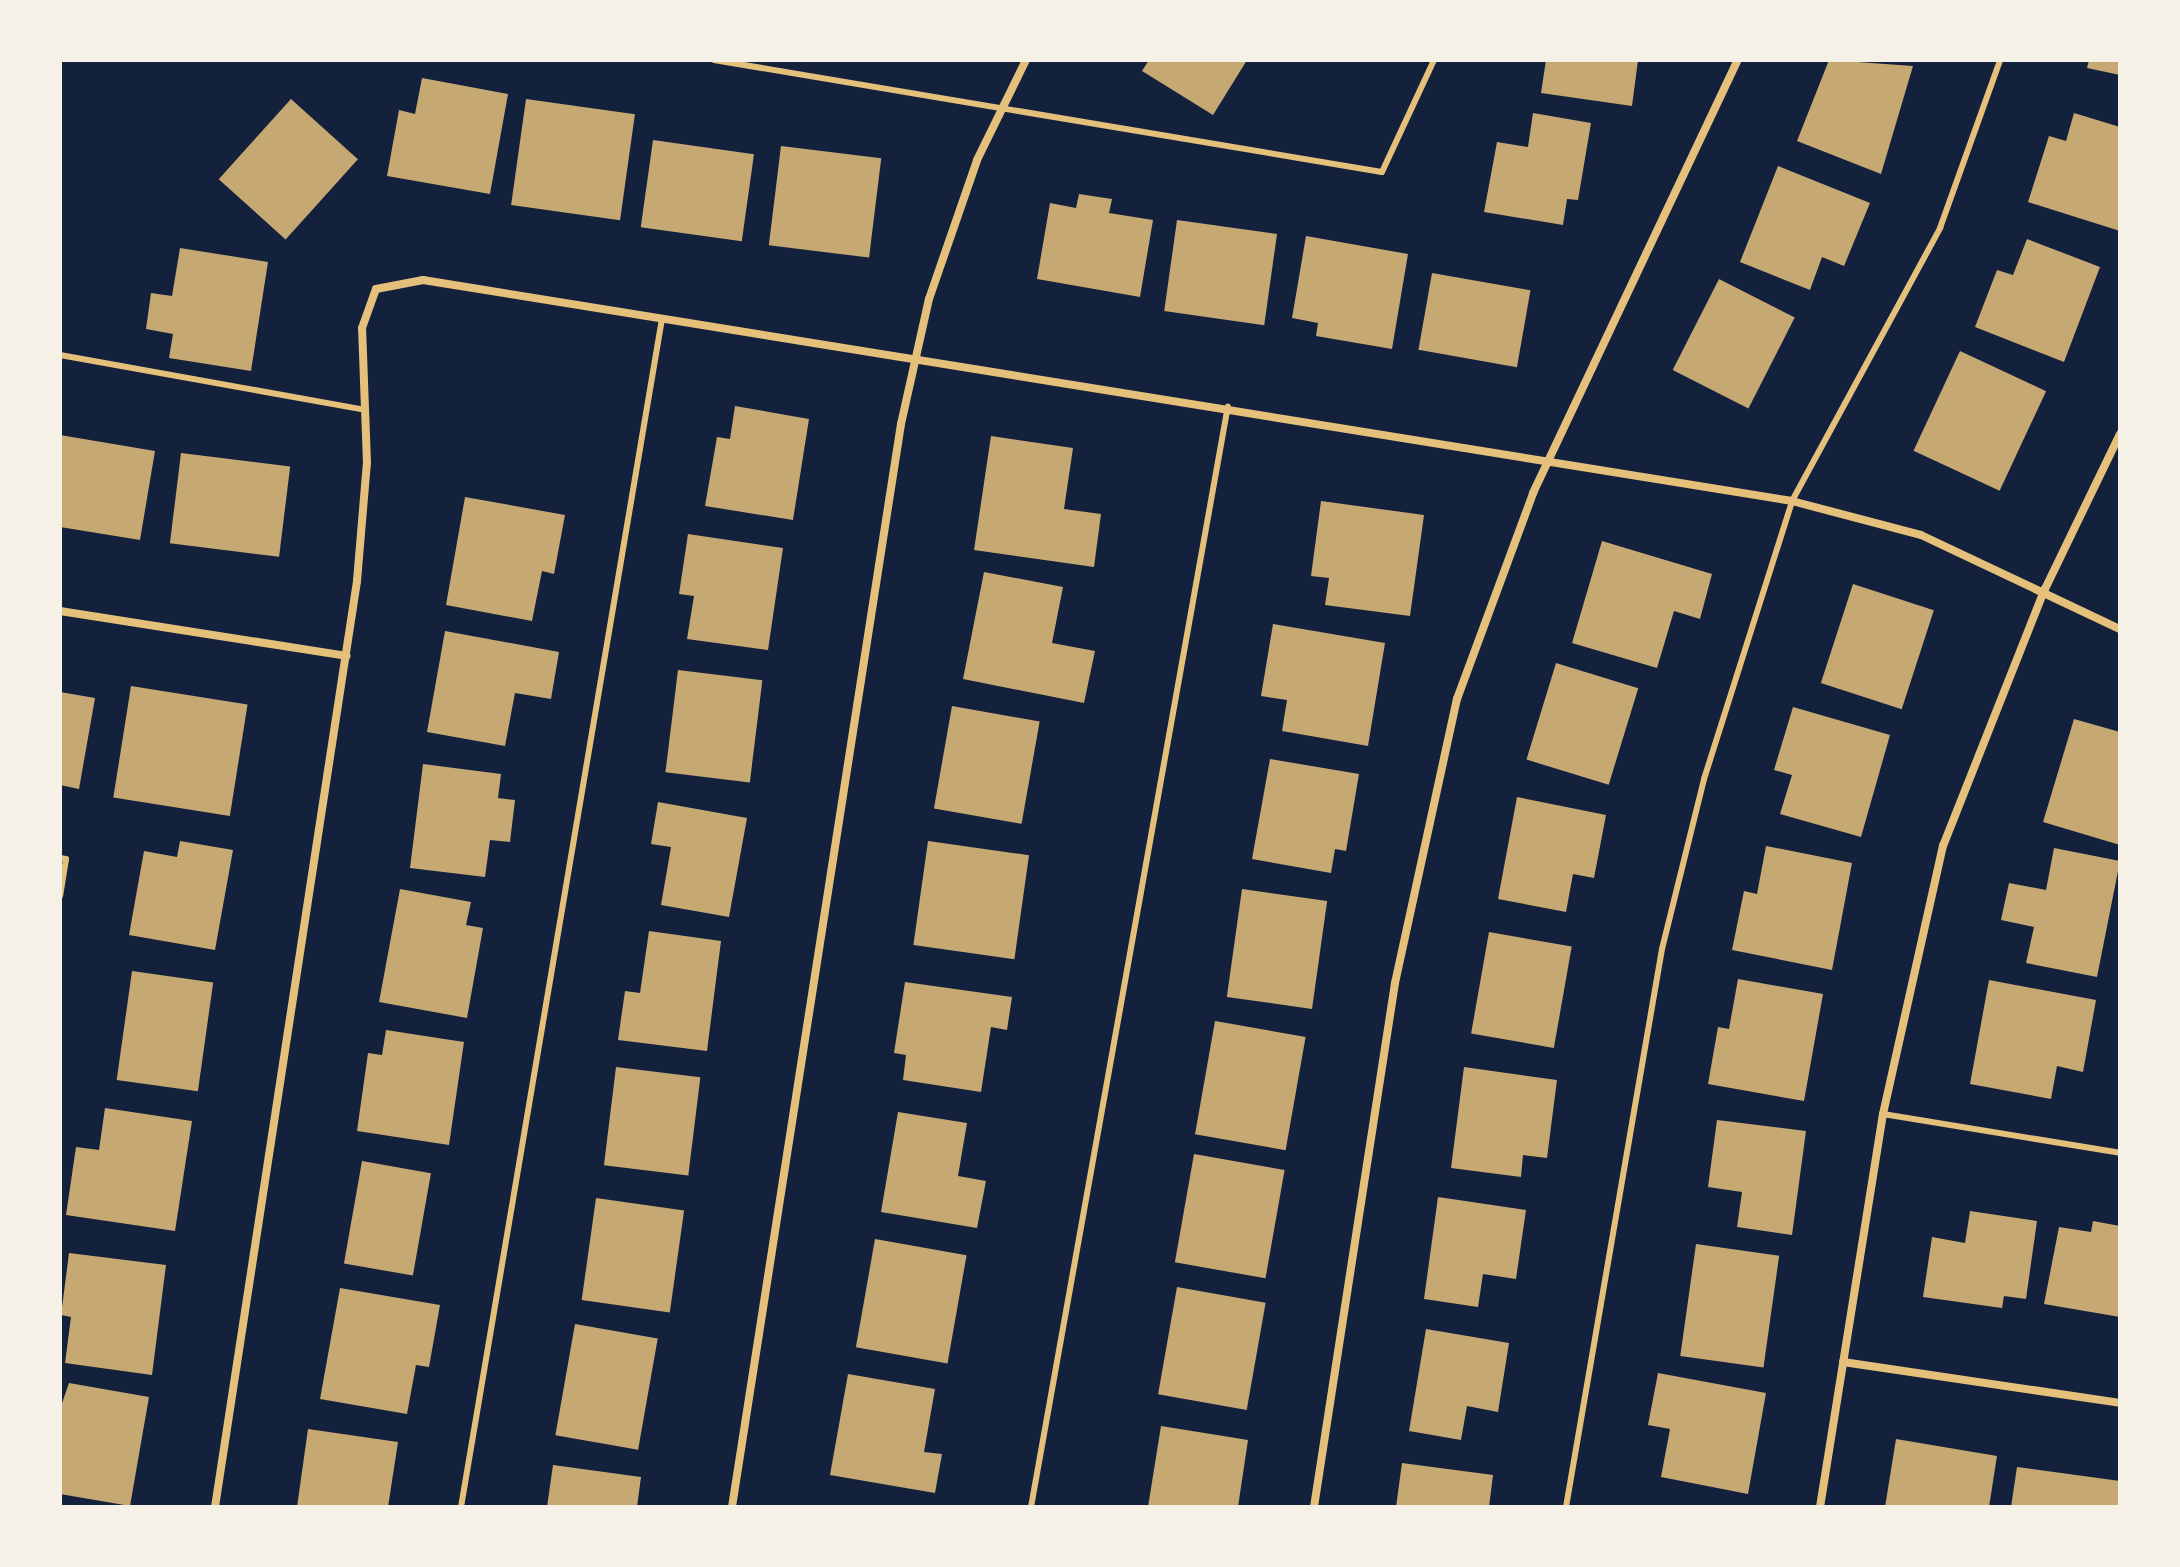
<!DOCTYPE html>
<html>
<head>
<meta charset="utf-8">
<style>
  body { margin:0 }
  #map { position:relative; width:2180px; height:1567px; overflow:hidden; background:#14213d; font-family:"Open Sans",sans-serif }
  div>[style] { position:absolute }
  [style*='--x'] { left:calc(var(--x)*1px); top:calc(var(--y)*1px); width:calc(var(--w)*1px); rotate:calc(var(--a)*1deg) }
  .building>* { inset:0; background:#c6a872; transform-origin:0 0 }
  .service>* { height:6px; margin:-3px; padding:0 3px; transform-origin:3px; border-radius:3px; background:#e5c07b }
  .minor>* { height:8px; margin:-4px; padding:0 4px; transform-origin:4px; border-radius:4px; background:#e5c07b }
  span { translate:-50% -50%; white-space:nowrap; text-align:center; line-height:1.15; -webkit-text-stroke:6px #f6f1e7; paint-order:stroke }
  .frame { position:absolute; inset:0; border:62px solid #f6f1e7; pointer-events:none }
</style>
</head>
<body>
<div id="map">
  <div class="building">
    <i style="clip-path:polygon(1149px 60px,1247px 60px,1213px 115px,1142px 71px)"></i>
    <i style="clip-path:polygon(1546px 60px,1638px 60px,1632px 106px,1541px 93px)"></i>
    <i style="clip-path:polygon(1829px 60px,1913px 66px,1881px 174px,1797px 141px)"></i>
    <i style="clip-path:polygon(2089px 60px,2120px 60px,2120px 75px,2087px 68px)"></i>
    <i style="clip-path:polygon(422px 78px,508px 94px,490px 194px,387px 176px,399px 110px,415px 114px)"></i>
    <i style="left:291px;top:99px;width:90px;height:108px;rotate:42deg"></i>
    <i style="left:526px;top:99px;width:110px;height:107px;rotate:8deg"></i>
    <i style="clip-path:polygon(1533px 113px,1591px 123px,1578px 200px,1567px 199px,1563px 225px,1484px 212px,1497px 142px,1528px 147px)"></i>
    <i style="clip-path:polygon(2074px 113px,2120px 127px,2120px 231px,2028px 202px,2049px 136px,2066px 141px)"></i>
    <i style="left:653px;top:140px;width:102px;height:88px;rotate:8deg"></i>
    <i style="left:781px;top:146px;width:101px;height:100px;rotate:7deg"></i>
    <i style="clip-path:polygon(1778px 166px,1870px 203px,1844px 266px,1822px 257px,1810px 290px,1740px 262px)"></i>
    <i style="clip-path:polygon(1079px 194px,1112px 199px,1109px 213px,1153px 220px,1140px 297px,1037px 279px,1050px 203px,1076px 208px)"></i>
    <i style="left:1177px;top:220px;width:101px;height:92px;rotate:8deg"></i>
    <i style="clip-path:polygon(1306px 236px,1408px 254px,1392px 349px,1316px 336px,1318px 323px,1292px 318px)"></i>
    <i style="clip-path:polygon(2027px 239px,2100px 267px,2064px 362px,1975px 327px,1997px 270px,2013px 275px)"></i>
    <i style="clip-path:polygon(180px 248px,268px 262px,251px 371px,169px 358px,173px 334px,146px 329px,151px 293px,172px 296px)"></i>
    <i style="left:1432px;top:273px;width:100px;height:78px;rotate:10deg"></i>
    <i style="left:1719px;top:279px;width:85px;height:102px;rotate:27deg"></i>
    <i style="left:1960px;top:351px;width:95px;height:110px;rotate:25deg"></i>
    <i style="clip-path:polygon(735px 406px,809px 419px,793px 520px,705px 506px,717px 437px,730px 439px)"></i>
    <i style="clip-path:polygon(60px 435px,155px 451px,140px 540px,60px 527px)"></i>
    <i style="clip-path:polygon(991px 436px,1073px 448px,1064px 509px,1101px 514px,1094px 567px,974px 550px)"></i>
    <i style="left:181px;top:453px;width:110px;height:91px;rotate:7deg"></i>
    <i style="clip-path:polygon(465px 497px,565px 515px,554px 574px,542px 571px,532px 621px,446px 605px)"></i>
    <i style="clip-path:polygon(1321px 501px,1424px 515px,1410px 616px,1325px 605px,1329px 578px,1311px 576px)"></i>
    <i style="clip-path:polygon(688px 534px,783px 548px,768px 650px,687px 639px,694px 596px,679px 594px)"></i>
    <i style="clip-path:polygon(1602px 541px,1712px 574px,1700px 619px,1674px 611px,1657px 668px,1572px 643px)"></i>
    <i style="clip-path:polygon(984px 572px,1063px 587px,1052px 643px,1095px 651px,1084px 703px,963px 679px)"></i>
    <i style="left:1853px;top:584px;width:85px;height:104px;rotate:18deg"></i>
    <i style="clip-path:polygon(1273px 624px,1385px 643px,1368px 746px,1282px 731px,1287px 700px,1261px 696px)"></i>
    <i style="clip-path:polygon(445px 631px,559px 652px,551px 699px,515px 693px,505px 746px,427px 732px)"></i>
    <i style="left:1556px;top:663px;width:86px;height:101px;rotate:17deg"></i>
    <i style="left:678px;top:670px;width:85px;height:103px;rotate:7deg"></i>
    <i style="left:131px;top:686px;width:118px;height:113px;rotate:9deg"></i>
    <i style="clip-path:polygon(60px 692px,95px 698px,79px 789px,60px 785px)"></i>
    <i style="left:952px;top:706px;width:89px;height:104px;rotate:10deg"></i>
    <i style="clip-path:polygon(1793px 707px,1890px 735px,1861px 837px,1780px 814px,1792px 775px,1774px 770px)"></i>
    <i style="clip-path:polygon(2074px 719px,2120px 732px,2120px 845px,2043px 822px)"></i>
    <i style="clip-path:polygon(1270px 759px,1359px 774px,1346px 851px,1335px 849px,1331px 873px,1252px 859px)"></i>
    <i style="clip-path:polygon(423px 764px,501px 774px,498px 798px,515px 800px,510px 842px,490px 840px,485px 877px,410px 868px)"></i>
    <i style="clip-path:polygon(1517px 797px,1606px 815px,1594px 878px,1573px 874px,1566px 912px,1498px 899px)"></i>
    <i style="clip-path:polygon(658px 802px,747px 818px,729px 917px,661px 905px,671px 847px,651px 844px)"></i>
    <i style="clip-path:polygon(180px 841px,233px 850px,215px 950px,129px 935px,144px 851px,177px 857px)"></i>
    <i style="left:928px;top:841px;width:102px;height:105px;rotate:8deg"></i>
    <i style="clip-path:polygon(1766px 846px,1852px 863px,1832px 970px,1732px 950px,1744px 891px,1757px 894px)"></i>
    <i style="clip-path:polygon(2054px 848px,2120px 861px,2097px 977px,2026px 963px,2034px 927px,2001px 920px,2009px 883px,2046px 890px)"></i>
    <i style="clip-path:polygon(400px 889px,471px 902px,466px 925px,483px 928px,467px 1018px,379px 1002px)"></i>
    <i style="left:1242px;top:889px;width:86px;height:109px;rotate:8deg"></i>
    <i style="clip-path:polygon(649px 931px,721px 941px,707px 1051px,618px 1040px,625px 991px,640px 993px)"></i>
    <i style="left:1489px;top:932px;width:84px;height:103px;rotate:10deg"></i>
    <i style="left:132px;top:971px;width:82px;height:110px;rotate:8deg"></i>
    <i style="clip-path:polygon(1738px 979px,1823px 994px,1804px 1101px,1708px 1084px,1718px 1027px,1729px 1029px)"></i>
    <i style="clip-path:polygon(1989px 980px,2096px 1000px,2083px 1072px,2057px 1066px,2051px 1099px,1970px 1084px)"></i>
    <i style="clip-path:polygon(905px 982px,1012px 997px,1007px 1030px,991px 1027px,981px 1092px,903px 1080px,906px 1055px,894px 1053px)"></i>
    <i style="left:1215px;top:1021px;width:92px;height:115px;rotate:10deg"></i>
    <i style="clip-path:polygon(386px 1030px,464px 1042px,449px 1145px,357px 1131px,368px 1053px,382px 1055px)"></i>
    <i style="left:616px;top:1067px;width:85px;height:99px;rotate:7deg"></i>
    <i style="clip-path:polygon(1464px 1067px,1557px 1080px,1547px 1158px,1523px 1155px,1521px 1177px,1451px 1168px)"></i>
    <i style="clip-path:polygon(105px 1108px,192px 1121px,175px 1231px,66px 1215px,76px 1147px,99px 1150px)"></i>
    <i style="clip-path:polygon(898px 1112px,967px 1123px,958px 1176px,986px 1181px,977px 1228px,881px 1212px)"></i>
    <i style="clip-path:polygon(1717px 1120px,1806px 1131px,1792px 1235px,1737px 1227px,1742px 1192px,1708px 1187px)"></i>
    <i style="left:1194px;top:1154px;width:92px;height:110px;rotate:10deg"></i>
    <i style="left:362px;top:1161px;width:70px;height:104px;rotate:10deg"></i>
    <i style="clip-path:polygon(1438px 1197px,1526px 1210px,1516px 1279px,1483px 1274px,1478px 1307px,1424px 1299px)"></i>
    <i style="left:596px;top:1198px;width:89px;height:103px;rotate:8deg"></i>
    <i style="clip-path:polygon(1970px 1211px,2037px 1221px,2026px 1299px,2004px 1296px,2002px 1308px,1923px 1297px,1932px 1237px,1965px 1243px)"></i>
    <i style="clip-path:polygon(2093px 1221px,2120px 1226px,2120px 1317px,2044px 1304px,2059px 1227px,2091px 1232px)"></i>
    <i style="left:875px;top:1239px;width:93px;height:110px;rotate:10deg"></i>
    <i style="left:1696px;top:1244px;width:84px;height:113px;rotate:8deg"></i>
    <i style="clip-path:polygon(69px 1253px,166px 1265px,152px 1375px,65px 1363px,71px 1317px,61px 1315px)"></i>
    <i style="left:1177px;top:1287px;width:90px;height:109px;rotate:10deg"></i>
    <i style="clip-path:polygon(340px 1288px,440px 1305px,429px 1367px,416px 1365px,407px 1414px,320px 1399px)"></i>
    <i style="left:575px;top:1324px;width:84px;height:113px;rotate:10deg"></i>
    <i style="clip-path:polygon(1426px 1329px,1509px 1343px,1498px 1412px,1467px 1406px,1461px 1440px,1409px 1431px)"></i>
    <i style="clip-path:polygon(1658px 1373px,1766px 1393px,1748px 1494px,1661px 1477px,1670px 1429px,1648px 1425px)"></i>
    <i style="clip-path:polygon(848px 1374px,935px 1389px,924px 1452px,942px 1454px,935px 1493px,830px 1475px)"></i>
    <i style="clip-path:polygon(69px 1383px,149px 1397px,130px 1506px,60px 1494px,60px 1409px)"></i>
    <i style="clip-path:polygon(1161px 1426px,1248px 1440px,1238px 1507px,1148px 1507px)"></i>
    <i style="clip-path:polygon(308px 1429px,398px 1442px,388px 1507px,297px 1507px)"></i>
    <i style="clip-path:polygon(1896px 1439px,1997px 1456px,1989px 1507px,1885px 1507px)"></i>
    <i style="clip-path:polygon(1402px 1463px,1493px 1475px,1489px 1507px,1396px 1507px)"></i>
    <i style="clip-path:polygon(553px 1465px,641px 1477px,637px 1507px,547px 1507px)"></i>
    <i style="clip-path:polygon(2017px 1467px,2120px 1481px,2120px 1507px,2011px 1507px)"></i>
  </div>
  <div class="service">
    <i style="--x:714;--y:60;--w:677;--a:9.52"></i>
    <i style="--x:1382;--y:172;--w:123;--a:-65.1"></i>
    <i style="--x:60;--y:355;--w:310;--a:10.2"></i>
    <i style="--x:60;--y:858;--w:6;--a:9"></i>
    <i style="--x:66;--y:859;--w:37;--a:99"></i>
    <i style="--x:1883;--y:1114;--w:240;--a:9.3"></i>
    <i style="--x:461;--y:1507;--w:1205;--a:-80.4"></i>
    <i style="--x:1031;--y:1507;--w:1118;--a:-79.86"></i>
    <i style="--x:1566;--y:1507;--w:566;--a:-80.24"></i>
    <i style="--x:1662;--y:949;--w:175;--a:-76.1"></i>
    <i style="--x:1704;--y:779;--w:292;--a:-72.4"></i>
    <i style="--x:1792;--y:501;--w:311;--a:-61.5"></i>
    <i style="--x:1940;--y:228;--w:178;--a:-70.3"></i>
  </div>
  <div class="minor">
    <i style="--x:60;--y:611;--w:290;--a:8.9"></i>
    <i style="--x:1843;--y:1362;--w:280;--a:8.4"></i>
    <i style="--x:215;--y:1507;--w:937;--a:-81.28"></i>
    <i style="--x:357;--y:581;--w:118;--a:-85.2"></i>
    <i style="--x:367;--y:463;--w:135;--a:-92.1"></i>
    <i style="--x:362;--y:328;--w:41;--a:-70.3"></i>
    <i style="--x:376;--y:289;--w:48;--a:-10.8"></i>
    <i style="--x:423;--y:280;--w:1387;--a:9.17"></i>
    <i style="--x:1792;--y:501;--w:133;--a:14.8"></i>
    <i style="--x:1921;--y:535;--w:220;--a:25.3"></i>
    <i style="--x:732;--y:1507;--w:1096;--a:-81.13"></i>
    <i style="--x:901;--y:424;--w:128;--a:-77.4"></i>
    <i style="--x:929;--y:299;--w:147;--a:-70.9"></i>
    <i style="--x:977;--y:160;--w:111;--a:-63.9"></i>
    <i style="--x:1314;--y:1507;--w:530;--a:-81.21"></i>
    <i style="--x:1395;--y:983;--w:291;--a:-77.7"></i>
    <i style="--x:1457;--y:699;--w:220;--a:-69.7"></i>
    <i style="--x:1533;--y:493;--w:479;--a:-64.7"></i>
    <i style="--x:1820;--y:1507;--w:398;--a:-80.9"></i>
    <i style="--x:1883;--y:1114;--w:275;--a:-77.4"></i>
    <i style="--x:1943;--y:846;--w:277;--a:-68.4"></i>
    <i style="--x:2045;--y:589;--w:172;--a:-64.2"></i>
  </div>
  <div class="frame"></div>
</div>
</body>
</html>
